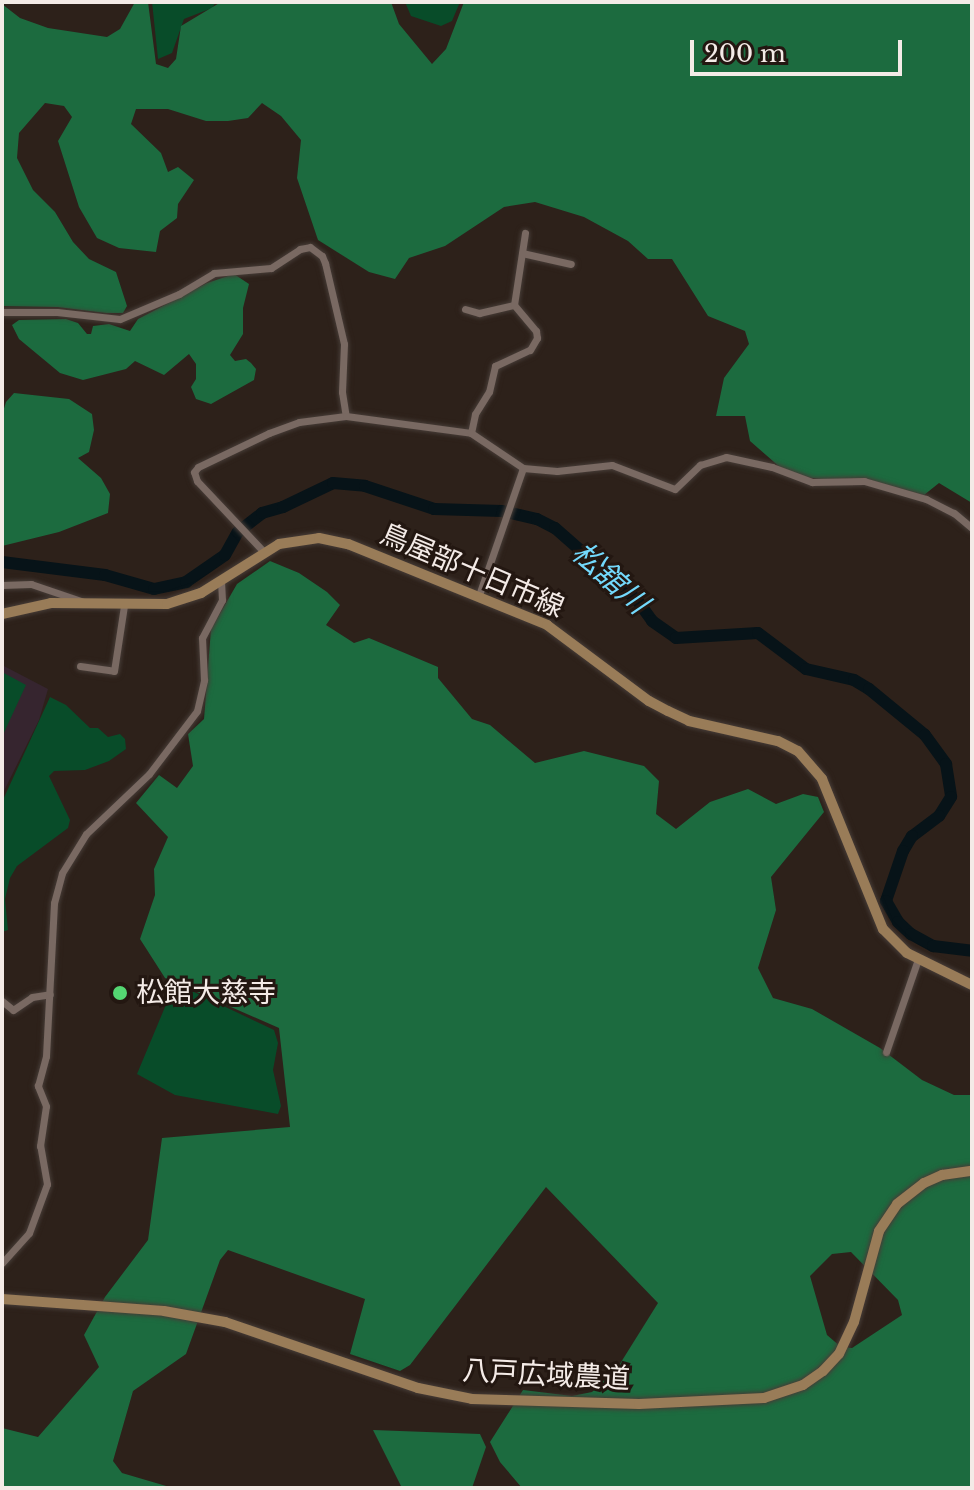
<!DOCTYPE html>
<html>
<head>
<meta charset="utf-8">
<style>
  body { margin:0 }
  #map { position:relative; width:974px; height:1490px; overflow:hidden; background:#2d211a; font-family:"Libre Baskerville","Noto Sans JP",serif }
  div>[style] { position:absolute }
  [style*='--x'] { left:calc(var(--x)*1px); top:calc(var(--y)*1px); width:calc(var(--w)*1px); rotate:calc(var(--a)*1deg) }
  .education>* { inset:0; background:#36252f }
  .green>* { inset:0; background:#084c29 }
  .forest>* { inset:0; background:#1c6b3f }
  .river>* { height:12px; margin:-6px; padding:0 6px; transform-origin:6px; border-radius:6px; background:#071318 }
  .roads { filter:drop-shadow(0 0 2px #463c37) drop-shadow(0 0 2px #463c37) }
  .street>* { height:7px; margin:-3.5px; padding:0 3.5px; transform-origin:3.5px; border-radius:3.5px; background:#796962 }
  .secondary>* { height:10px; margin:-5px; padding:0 5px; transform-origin:5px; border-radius:5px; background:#997c58 }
  .dots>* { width:22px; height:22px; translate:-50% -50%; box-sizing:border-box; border:4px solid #231711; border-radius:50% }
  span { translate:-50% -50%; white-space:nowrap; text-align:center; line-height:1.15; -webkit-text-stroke:6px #231711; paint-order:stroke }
  .street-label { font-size:28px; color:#f4ebe7 }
  .poi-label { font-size:28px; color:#f4ebe7 }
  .left { translate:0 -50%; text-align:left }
  .water-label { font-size:30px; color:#73d9fc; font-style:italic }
  .frame { position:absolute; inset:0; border:4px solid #f4ebe7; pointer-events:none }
  .scale { position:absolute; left:690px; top:40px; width:212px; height:36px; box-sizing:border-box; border:4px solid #f4ebe7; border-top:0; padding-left:10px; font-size:24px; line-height:28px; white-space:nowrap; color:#f4ebe7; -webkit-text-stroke:6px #231711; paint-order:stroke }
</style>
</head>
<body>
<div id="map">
  <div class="education">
    <i style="clip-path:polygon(2px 665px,48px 689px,39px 720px,2px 795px)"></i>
  </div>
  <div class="green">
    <i style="clip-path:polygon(152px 2px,216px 2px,212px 8px,184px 19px,172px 53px,158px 59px)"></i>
    <i style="clip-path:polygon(405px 2px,460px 2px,452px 21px,441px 26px,411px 16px)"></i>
    <i style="clip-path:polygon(2px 672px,26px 685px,2px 737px)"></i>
    <i style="clip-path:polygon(50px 697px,66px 705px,90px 728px,98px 728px,108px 737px,120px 734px,125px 739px,126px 749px,109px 761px,85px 770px,54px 771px,49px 776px,70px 820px,68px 828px,17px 866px,10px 878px,5px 899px,8px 930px,2px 932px,2px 802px)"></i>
    <i style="clip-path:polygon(175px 983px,274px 1030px,278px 1043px,273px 1070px,281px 1106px,278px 1114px,175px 1095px,137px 1074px)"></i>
  </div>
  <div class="forest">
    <i style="clip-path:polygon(135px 2px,148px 2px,156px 64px,168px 68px,176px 59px,181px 26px,221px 2px,391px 2px,399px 24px,432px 64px,446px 49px,464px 2px,972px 2px,972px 503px,939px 483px,924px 495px,899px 488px,804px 477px,782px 469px,750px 441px,745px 416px,716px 416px,724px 378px,749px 344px,745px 331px,708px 316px,672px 259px,648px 259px,628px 241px,584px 217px,535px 202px,504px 207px,445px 246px,409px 258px,395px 279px,369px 272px,318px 240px,297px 178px,301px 140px,281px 116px,262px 103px,248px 118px,228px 121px,206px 121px,168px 109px,136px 109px,131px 124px,161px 153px,168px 172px,178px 167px,194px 180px,178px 204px,177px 218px,160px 231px,156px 252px,119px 248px,97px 238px,79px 207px,58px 141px,72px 117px,64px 106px,45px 103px,19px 133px,17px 158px,33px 190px,55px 212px,73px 242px,89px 259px,116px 272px,127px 306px,123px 313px,106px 313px,57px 307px,2px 306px,2px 4px,20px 18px,48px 28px,107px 37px,120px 29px)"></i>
    <i style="clip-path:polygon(234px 274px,249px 284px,243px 308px,243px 334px,230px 355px,235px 361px,246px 359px,251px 363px,256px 369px,254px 380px,211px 404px,196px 399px,191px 387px,196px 379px,196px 364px,189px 354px,164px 375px,135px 361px,126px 369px,83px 380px,60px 373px,19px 339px,12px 325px,19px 320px,66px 319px,78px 323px,87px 334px,91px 334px,93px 326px,109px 324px,130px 331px,138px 319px,207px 283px)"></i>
    <i style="clip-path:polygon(14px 393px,69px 399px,92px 414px,94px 430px,89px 452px,78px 458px,101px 478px,110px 494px,108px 513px,59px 532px,2px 546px,2px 415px,6px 402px)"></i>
    <i style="clip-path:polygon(evenodd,270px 561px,299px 573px,327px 592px,340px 605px,326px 625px,354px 643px,369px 638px,438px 667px,438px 678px,472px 719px,490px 725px,535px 763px,584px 751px,644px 766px,659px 781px,656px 814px,676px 829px,710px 802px,748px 789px,776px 804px,803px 794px,818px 797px,824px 812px,771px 877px,776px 910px,758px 968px,773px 998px,812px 1009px,880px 1048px,922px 1080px,954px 1095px,972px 1095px,972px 1488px,522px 1488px,500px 1462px,490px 1442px,523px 1390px,572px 1396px,592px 1392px,618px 1367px,658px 1303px,546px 1187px,410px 1365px,400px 1371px,350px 1354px,365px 1299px,228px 1250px,220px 1260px,186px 1354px,133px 1391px,113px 1461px,122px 1473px,173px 1488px,2px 1488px,2px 1428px,38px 1437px,99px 1367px,84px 1335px,105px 1297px,148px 1240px,162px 1138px,290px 1127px,279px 1028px,165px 978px,140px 939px,155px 895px,154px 869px,168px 837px,136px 803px,159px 775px,177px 788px,193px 766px,188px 734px,204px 719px,211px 629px,237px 584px,270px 561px,851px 1252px,898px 1300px,902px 1315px,852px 1348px,841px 1347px,827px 1335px,810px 1276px,832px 1254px,851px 1252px)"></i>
    <i style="clip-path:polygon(373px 1430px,480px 1434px,486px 1447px,472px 1488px,402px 1488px)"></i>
  </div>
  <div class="river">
    <i style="--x:2;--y:562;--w:104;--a:7.2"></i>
    <i style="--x:105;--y:575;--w:51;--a:15.9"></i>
    <i style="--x:154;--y:589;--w:33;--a:-12"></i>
    <i style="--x:186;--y:582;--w:47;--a:-34.7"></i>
    <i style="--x:225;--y:555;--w:26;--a:-61"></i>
    <i style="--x:238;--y:532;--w:31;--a:-38"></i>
    <i style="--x:262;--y:513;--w:22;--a:-16"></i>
    <i style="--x:283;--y:507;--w:55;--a:-25.6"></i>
    <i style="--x:333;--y:483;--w:32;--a:5"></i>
    <i style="--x:365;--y:486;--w:73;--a:18.4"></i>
    <i style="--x:434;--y:509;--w:68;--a:1.7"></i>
    <i style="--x:502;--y:511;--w:36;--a:13"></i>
    <i style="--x:537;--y:519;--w:20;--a:27"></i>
    <i style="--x:555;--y:528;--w:109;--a:41.3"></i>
    <i style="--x:637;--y:600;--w:26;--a:54"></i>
    <i style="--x:652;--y:621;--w:29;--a:35"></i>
    <i style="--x:676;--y:638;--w:82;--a:-3.5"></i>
    <i style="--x:758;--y:633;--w:60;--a:36.9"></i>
    <i style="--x:806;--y:669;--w:49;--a:12.9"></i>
    <i style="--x:854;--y:680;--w:17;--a:31"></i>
    <i style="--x:869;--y:689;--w:72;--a:39.4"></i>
    <i style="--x:925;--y:735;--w:36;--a:54"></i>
    <i style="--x:946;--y:764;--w:33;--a:81"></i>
    <i style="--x:951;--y:797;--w:22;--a:122"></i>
    <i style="--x:939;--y:816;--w:34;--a:143"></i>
    <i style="--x:912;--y:836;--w:17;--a:121"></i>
    <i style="--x:903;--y:851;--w:53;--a:108.8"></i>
    <i style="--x:886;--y:901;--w:24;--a:60"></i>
    <i style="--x:898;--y:922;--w:18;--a:43"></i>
    <i style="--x:911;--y:934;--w:25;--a:29"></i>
    <i style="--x:933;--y:946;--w:39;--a:7"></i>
  </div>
  <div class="roads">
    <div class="street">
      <i style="--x:522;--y:253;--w:50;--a:12.7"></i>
      <i style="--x:465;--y:309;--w:15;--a:16"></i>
      <i style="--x:479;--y:313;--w:36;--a:-13"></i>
      <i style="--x:2;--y:312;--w:55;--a:0"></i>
      <i style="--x:57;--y:312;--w:63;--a:6.3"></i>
      <i style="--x:120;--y:319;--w:64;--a:-23"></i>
      <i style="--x:179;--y:294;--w:41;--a:-31"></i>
      <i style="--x:214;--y:273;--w:57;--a:-5"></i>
      <i style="--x:271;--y:268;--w:35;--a:-33"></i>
      <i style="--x:300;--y:249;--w:10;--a:-11"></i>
      <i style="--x:310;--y:247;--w:15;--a:37"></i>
      <i style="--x:322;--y:256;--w:8;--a:67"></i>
      <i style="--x:325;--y:263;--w:83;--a:76.8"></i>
      <i style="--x:344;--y:344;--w:48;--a:92.4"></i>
      <i style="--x:342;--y:392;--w:24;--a:81"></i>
      <i style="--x:471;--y:433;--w:19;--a:-78"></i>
      <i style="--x:475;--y:414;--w:26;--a:-58"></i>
      <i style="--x:489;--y:392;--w:27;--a:-77"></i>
      <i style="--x:495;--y:366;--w:38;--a:-25"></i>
      <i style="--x:530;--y:350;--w:14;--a:-60"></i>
      <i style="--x:537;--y:338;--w:7;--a:-98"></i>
      <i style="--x:536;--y:331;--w:34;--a:-130"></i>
      <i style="--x:514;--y:305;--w:73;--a:-81.3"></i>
      <i style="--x:263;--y:551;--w:96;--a:-133.3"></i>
      <i style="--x:197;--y:481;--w:9;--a:-108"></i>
      <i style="--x:194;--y:472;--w:6;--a:-51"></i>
      <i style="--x:198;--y:467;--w:79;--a:-25.6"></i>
      <i style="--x:269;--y:433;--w:32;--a:-20"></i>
      <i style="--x:299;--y:422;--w:47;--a:-7.3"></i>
      <i style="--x:346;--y:416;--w:126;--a:7.7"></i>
      <i style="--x:471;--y:433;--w:63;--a:33.9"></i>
      <i style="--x:523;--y:468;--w:34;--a:5"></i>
      <i style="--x:557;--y:471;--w:55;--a:-6.2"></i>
      <i style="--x:612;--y:465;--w:67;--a:20.9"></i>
      <i style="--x:675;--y:489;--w:35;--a:-44"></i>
      <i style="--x:700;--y:465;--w:27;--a:-17"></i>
      <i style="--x:726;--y:457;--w:47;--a:12.3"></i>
      <i style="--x:772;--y:467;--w:43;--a:20.6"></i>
      <i style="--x:812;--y:482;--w:52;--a:-1.1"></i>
      <i style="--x:864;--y:481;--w:65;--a:16.2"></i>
      <i style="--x:926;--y:499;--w:31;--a:27"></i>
      <i style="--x:954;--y:513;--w:23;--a:40"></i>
      <i style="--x:2;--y:585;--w:29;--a:-2"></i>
      <i style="--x:31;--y:584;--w:56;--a:18.8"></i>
      <i style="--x:479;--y:595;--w:134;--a:-70.9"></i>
      <i style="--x:80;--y:666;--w:34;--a:8"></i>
      <i style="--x:114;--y:671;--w:66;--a:-81.3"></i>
      <i style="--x:2;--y:1001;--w:14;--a:39"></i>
      <i style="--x:13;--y:1010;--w:23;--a:-34"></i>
      <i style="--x:32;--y:997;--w:18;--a:-9"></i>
      <i style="--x:886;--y:1052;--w:98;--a:-71"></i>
      <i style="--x:2;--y:1263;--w:40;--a:-48"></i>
      <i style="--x:29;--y:1233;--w:52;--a:-69.8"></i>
      <i style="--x:47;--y:1184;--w:39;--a:-100"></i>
      <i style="--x:40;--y:1146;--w:40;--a:-81.5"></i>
      <i style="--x:46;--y:1106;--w:22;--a:-112"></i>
      <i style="--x:38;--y:1086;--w:31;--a:-75"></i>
      <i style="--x:46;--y:1056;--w:153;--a:-87"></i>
      <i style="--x:54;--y:903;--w:31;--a:-75"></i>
      <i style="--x:62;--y:873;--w:46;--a:-58.4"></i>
      <i style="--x:86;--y:834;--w:87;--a:-43.6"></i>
      <i style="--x:149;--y:774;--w:79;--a:-52.7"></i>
      <i style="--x:197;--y:711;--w:32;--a:-77"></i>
      <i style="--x:204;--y:680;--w:42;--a:-92.7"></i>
      <i style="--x:202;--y:638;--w:43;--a:-62.2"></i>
      <i style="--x:222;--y:600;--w:19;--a:-93"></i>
    </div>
    <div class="secondary">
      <i style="--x:2;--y:614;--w:50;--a:-12.7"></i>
      <i style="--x:51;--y:603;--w:116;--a:0.5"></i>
      <i style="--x:167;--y:604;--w:36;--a:-18"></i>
      <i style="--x:201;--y:593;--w:92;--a:-32.1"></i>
      <i style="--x:279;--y:544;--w:40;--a:-8.5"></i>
      <i style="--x:319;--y:538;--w:30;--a:12"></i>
      <i style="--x:348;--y:544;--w:215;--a:22.1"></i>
      <i style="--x:547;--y:625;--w:127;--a:36.7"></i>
      <i style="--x:649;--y:701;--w:21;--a:28"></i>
      <i style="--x:668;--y:711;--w:23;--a:25"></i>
      <i style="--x:689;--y:721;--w:91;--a:12.7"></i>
      <i style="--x:778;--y:741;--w:22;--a:27"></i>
      <i style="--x:798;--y:751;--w:37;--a:49"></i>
      <i style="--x:822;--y:779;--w:162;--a:67.9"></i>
      <i style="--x:883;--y:929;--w:34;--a:45"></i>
      <i style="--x:907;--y:953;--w:72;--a:26.2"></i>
      <i style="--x:2;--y:1299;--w:162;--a:4.2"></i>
      <i style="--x:164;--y:1311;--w:62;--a:10.2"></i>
      <i style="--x:225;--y:1322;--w:204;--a:18.9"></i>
      <i style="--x:418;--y:1388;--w:55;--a:11.5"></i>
      <i style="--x:472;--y:1399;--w:167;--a:1.7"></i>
      <i style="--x:639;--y:1404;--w:125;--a:-2.7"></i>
      <i style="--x:764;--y:1398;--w:41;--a:-18.4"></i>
      <i style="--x:803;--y:1385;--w:24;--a:-35"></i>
      <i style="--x:823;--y:1371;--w:23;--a:-47"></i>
      <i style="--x:839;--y:1354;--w:35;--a:-65"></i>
      <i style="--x:854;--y:1322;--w:94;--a:-74.6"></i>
      <i style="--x:879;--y:1231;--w:32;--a:-56"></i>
      <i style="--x:897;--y:1204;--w:34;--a:-38"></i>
      <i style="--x:924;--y:1183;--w:20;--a:-24"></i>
      <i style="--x:942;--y:1175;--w:30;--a:-8"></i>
    </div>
  </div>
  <div class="dots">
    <i style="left:120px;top:993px;background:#54d672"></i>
  </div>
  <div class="street-label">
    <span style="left:472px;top:571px;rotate:23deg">鳥屋部十日市線</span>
    <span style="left:546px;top:1375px;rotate:3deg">八戸広域農道</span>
  </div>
  <div class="poi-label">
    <span class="left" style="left:136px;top:993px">松館大慈寺</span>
  </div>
  <div class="water-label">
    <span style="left:610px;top:578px;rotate:42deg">松舘川</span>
  </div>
  <div class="frame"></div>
  <div class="scale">200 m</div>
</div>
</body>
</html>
